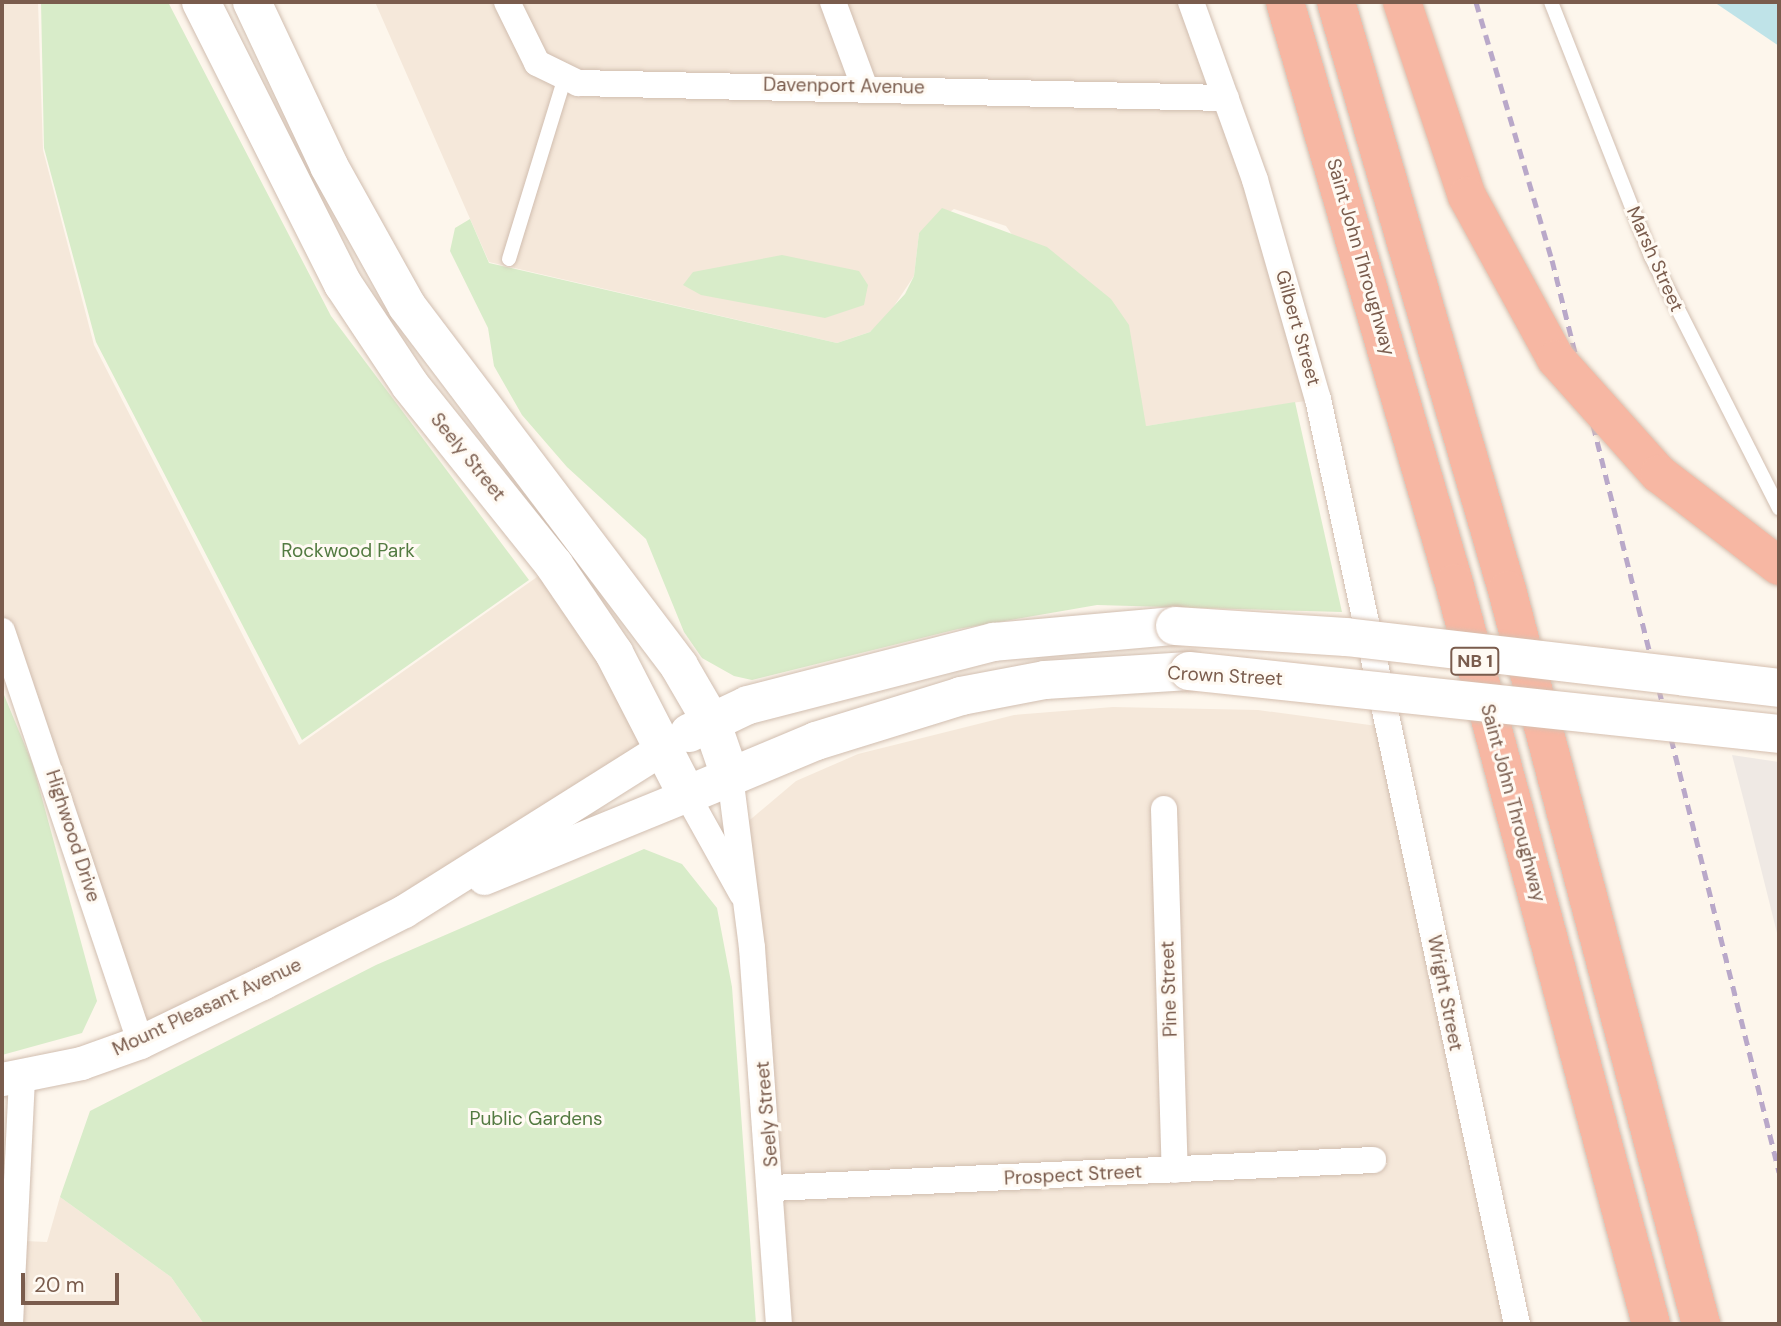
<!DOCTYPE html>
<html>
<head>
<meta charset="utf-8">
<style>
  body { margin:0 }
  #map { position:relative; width:1781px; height:1326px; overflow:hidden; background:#fdf6ec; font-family:"DM Sans",sans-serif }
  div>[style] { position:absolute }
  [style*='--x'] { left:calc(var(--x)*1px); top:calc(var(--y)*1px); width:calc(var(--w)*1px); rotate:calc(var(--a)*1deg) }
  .residential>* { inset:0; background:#f5e8da }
  .industrial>* { inset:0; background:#efe9e4 }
  .green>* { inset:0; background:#d8ecc9 }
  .water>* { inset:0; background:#bfe3e8 }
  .roads { filter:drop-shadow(0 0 2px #d1beb0) drop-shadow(0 0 2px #d1beb0) }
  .service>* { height:14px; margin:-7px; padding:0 7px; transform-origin:7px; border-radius:7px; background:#fff }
  .minor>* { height:26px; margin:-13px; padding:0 13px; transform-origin:13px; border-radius:13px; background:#fff }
  .tertiary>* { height:33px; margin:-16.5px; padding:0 16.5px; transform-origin:16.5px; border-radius:16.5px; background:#fff }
  .secondary>* { height:38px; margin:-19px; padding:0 19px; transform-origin:19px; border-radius:19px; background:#fff }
  .motorway>* { height:38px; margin:-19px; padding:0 19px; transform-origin:19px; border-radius:19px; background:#f7b7a3 }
  .rail>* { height:5px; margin-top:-2.5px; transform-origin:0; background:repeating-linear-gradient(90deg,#b9a8c9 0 10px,transparent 0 17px) }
  .bridges { filter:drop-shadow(0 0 2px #d6c0b0) drop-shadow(0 0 2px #d6c0b0) }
  .secondary-bridge>* { height:38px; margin:-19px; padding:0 19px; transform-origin:19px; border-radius:19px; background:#fff }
  .motorway-bridge>* { height:38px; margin:-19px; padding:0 19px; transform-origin:19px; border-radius:19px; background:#f7b7a3 }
  span { translate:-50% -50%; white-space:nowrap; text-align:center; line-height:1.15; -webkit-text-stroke:6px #fffaf3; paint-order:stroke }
  .shield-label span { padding:2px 5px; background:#fffaf3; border:2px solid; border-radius:5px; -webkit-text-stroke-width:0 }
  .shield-label { font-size:18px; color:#7a5c4d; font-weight:700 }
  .street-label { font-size:19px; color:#7a5c4d }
  .park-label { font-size:19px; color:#537a41 }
  .frame { position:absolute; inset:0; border:4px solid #7a5c4d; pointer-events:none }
  .scale { position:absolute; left:21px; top:1273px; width:98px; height:32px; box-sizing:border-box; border:4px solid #7a5c4d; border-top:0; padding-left:9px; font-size:21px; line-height:24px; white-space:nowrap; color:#7a5c4d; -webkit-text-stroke:5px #fffaf3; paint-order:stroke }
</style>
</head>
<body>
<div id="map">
  <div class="residential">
    <i style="clip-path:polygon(2px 2px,38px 2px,43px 150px,94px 345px,299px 745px,554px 565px,663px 748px,140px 1042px,2px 631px)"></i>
    <i style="clip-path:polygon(375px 2px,1191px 2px,1318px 399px,1146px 426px,1006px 226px,954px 209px,919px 233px,914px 276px,888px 315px,870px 332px,837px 343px,489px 262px)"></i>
    <i style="clip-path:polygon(1113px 707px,1258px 710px,1392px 728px,1517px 1324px,779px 1324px,738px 830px,796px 781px,858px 754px,1014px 715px)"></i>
    <i style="clip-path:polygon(60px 1197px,171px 1277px,204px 1324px,2px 1324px,2px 1240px,47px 1242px)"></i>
  </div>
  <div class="industrial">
    <i style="clip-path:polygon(1732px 755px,1779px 762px,1779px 941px,1748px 817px)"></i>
  </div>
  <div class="green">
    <i style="clip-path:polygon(41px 2px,168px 2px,331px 316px,529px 580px,302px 740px,96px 342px,44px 148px)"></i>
    <i style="clip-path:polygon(942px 208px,1047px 247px,1111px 299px,1129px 325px,1146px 426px,1295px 402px,1342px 612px,1097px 605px,958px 629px,752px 680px,734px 676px,702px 658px,684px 632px,646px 539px,567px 467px,522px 415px,494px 366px,488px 328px,450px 251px,455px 228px,470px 219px,489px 263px,837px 343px,870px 332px,905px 294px,914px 276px,919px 233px)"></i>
    <i style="clip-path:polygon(782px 255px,859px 271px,868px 285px,864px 305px,825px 318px,701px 295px,683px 285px,693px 272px)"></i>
    <i style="clip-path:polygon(2px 690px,33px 765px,97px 1001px,82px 1033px,2px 1055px)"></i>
    <i style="clip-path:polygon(644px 849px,682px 864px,717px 908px,732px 987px,756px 1324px,204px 1324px,171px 1277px,60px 1197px,90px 1111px,376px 965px)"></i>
  </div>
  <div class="water">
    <i style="clip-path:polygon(1714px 2px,1779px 2px,1779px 46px)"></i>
  </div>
  <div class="roads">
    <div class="service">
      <i style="--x:1551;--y:2;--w:273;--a:68.5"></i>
      <i style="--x:1651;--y:256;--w:283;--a:63.1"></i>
      <i style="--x:509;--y:259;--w:187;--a:-72.9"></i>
    </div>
    <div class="minor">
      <i style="--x:507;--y:2;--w:68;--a:63.8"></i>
      <i style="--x:537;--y:63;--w:46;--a:26"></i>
      <i style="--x:578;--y:83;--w:648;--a:1.33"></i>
      <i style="--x:833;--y:2;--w:90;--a:69.7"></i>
      <i style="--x:1191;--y:2;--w:189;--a:70.2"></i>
      <i style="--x:1255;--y:180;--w:228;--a:74"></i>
      <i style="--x:1318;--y:399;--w:946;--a:77.86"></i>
      <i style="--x:2;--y:631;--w:434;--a:71.4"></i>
      <i style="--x:730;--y:776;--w:173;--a:82.7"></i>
      <i style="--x:752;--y:948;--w:377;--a:85.9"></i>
      <i style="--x:687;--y:795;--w:113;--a:60.9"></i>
      <i style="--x:1164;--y:809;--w:361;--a:88.3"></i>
      <i style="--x:773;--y:1188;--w:601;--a:-2.67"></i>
      <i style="--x:10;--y:1324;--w:248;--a:-87.2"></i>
    </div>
    <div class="tertiary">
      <i style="--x:484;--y:878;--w:219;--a:-22.2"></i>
      <i style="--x:2;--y:1079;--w:81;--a:-11.4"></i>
      <i style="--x:81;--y:1063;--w:63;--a:-19.6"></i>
      <i style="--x:140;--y:1042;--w:136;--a:-25.8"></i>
      <i style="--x:262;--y:983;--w:159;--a:-26.9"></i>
      <i style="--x:404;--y:911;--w:306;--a:-32.2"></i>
    </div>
    <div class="secondary">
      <i style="--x:201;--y:2;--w:316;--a:63.3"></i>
      <i style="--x:343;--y:284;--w:121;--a:56.4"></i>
      <i style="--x:410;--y:385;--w:231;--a:51.3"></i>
      <i style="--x:554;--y:565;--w:107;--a:55.7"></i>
      <i style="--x:614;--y:653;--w:160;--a:62.8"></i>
      <i style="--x:687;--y:795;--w:140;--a:-22.7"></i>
      <i style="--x:816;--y:741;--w:152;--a:-17.2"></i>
      <i style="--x:961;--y:696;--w:86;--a:-10.8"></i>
      <i style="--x:1045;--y:680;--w:144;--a:-3.6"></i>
      <i style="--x:252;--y:2;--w:181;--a:64.8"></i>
      <i style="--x:329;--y:166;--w:160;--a:60.9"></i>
      <i style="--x:407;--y:306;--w:451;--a:52.9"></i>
      <i style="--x:679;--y:666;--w:64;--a:59.8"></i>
      <i style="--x:711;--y:721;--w:58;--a:70.9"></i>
      <i style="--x:689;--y:733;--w:65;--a:-25.4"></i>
      <i style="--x:748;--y:705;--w:254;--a:-14.4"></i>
      <i style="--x:994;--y:642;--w:182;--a:-5.1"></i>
    </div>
    <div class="motorway">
      <i style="--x:1285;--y:2;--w:605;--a:73.78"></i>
      <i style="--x:1454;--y:583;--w:767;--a:75.11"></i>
      <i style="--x:1336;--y:2;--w:612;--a:73.78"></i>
      <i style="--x:1507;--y:590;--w:759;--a:75.19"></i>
    </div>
  </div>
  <div class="rail">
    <i style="--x:1476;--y:2;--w:269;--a:73.6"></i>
    <i style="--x:1552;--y:260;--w:940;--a:76.02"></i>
  </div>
  <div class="bridges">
    <div class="secondary-bridge">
      <i style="--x:1175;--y:626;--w:171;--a:3.7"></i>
      <i style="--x:1346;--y:637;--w:436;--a:6.7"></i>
      <i style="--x:1189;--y:671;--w:593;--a:6.09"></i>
    </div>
    <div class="motorway-bridge">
      <i style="--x:1402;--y:2;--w:205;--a:71.5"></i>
      <i style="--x:1467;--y:196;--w:186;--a:61.4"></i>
      <i style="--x:1556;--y:359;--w:154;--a:48.2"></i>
      <i style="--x:1659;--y:474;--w:151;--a:37.5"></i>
    </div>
  </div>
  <div class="shield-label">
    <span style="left:1475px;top:661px">NB 1</span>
  </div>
  <div class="street-label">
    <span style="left:844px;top:86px;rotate:1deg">Davenport Avenue</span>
    <span style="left:1361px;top:257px;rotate:74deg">Saint John Throughway</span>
    <span style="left:1655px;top:259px;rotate:66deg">Marsh Street</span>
    <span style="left:1298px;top:328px;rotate:74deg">Gilbert Street</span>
    <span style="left:468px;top:457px;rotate:51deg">Seely Street</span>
    <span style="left:1225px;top:676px;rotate:3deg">Crown Street</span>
    <span style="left:1513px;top:803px;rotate:75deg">Saint John Throughway</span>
    <span style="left:73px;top:836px;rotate:72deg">Highwood Drive</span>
    <span style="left:1169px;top:989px;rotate:-92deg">Pine Street</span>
    <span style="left:1445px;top:993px;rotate:79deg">Wright Street</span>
    <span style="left:207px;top:1007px;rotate:-25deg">Mount Pleasant Avenue</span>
    <span style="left:767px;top:1114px;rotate:-95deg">Seely Street</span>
    <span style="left:1073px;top:1175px;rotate:-3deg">Prospect Street</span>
  </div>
  <div class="park-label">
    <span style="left:348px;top:551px">Rockwood Park</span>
    <span style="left:536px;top:1119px">Public Gardens</span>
  </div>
  <div class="frame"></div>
  <div class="scale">20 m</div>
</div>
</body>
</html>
